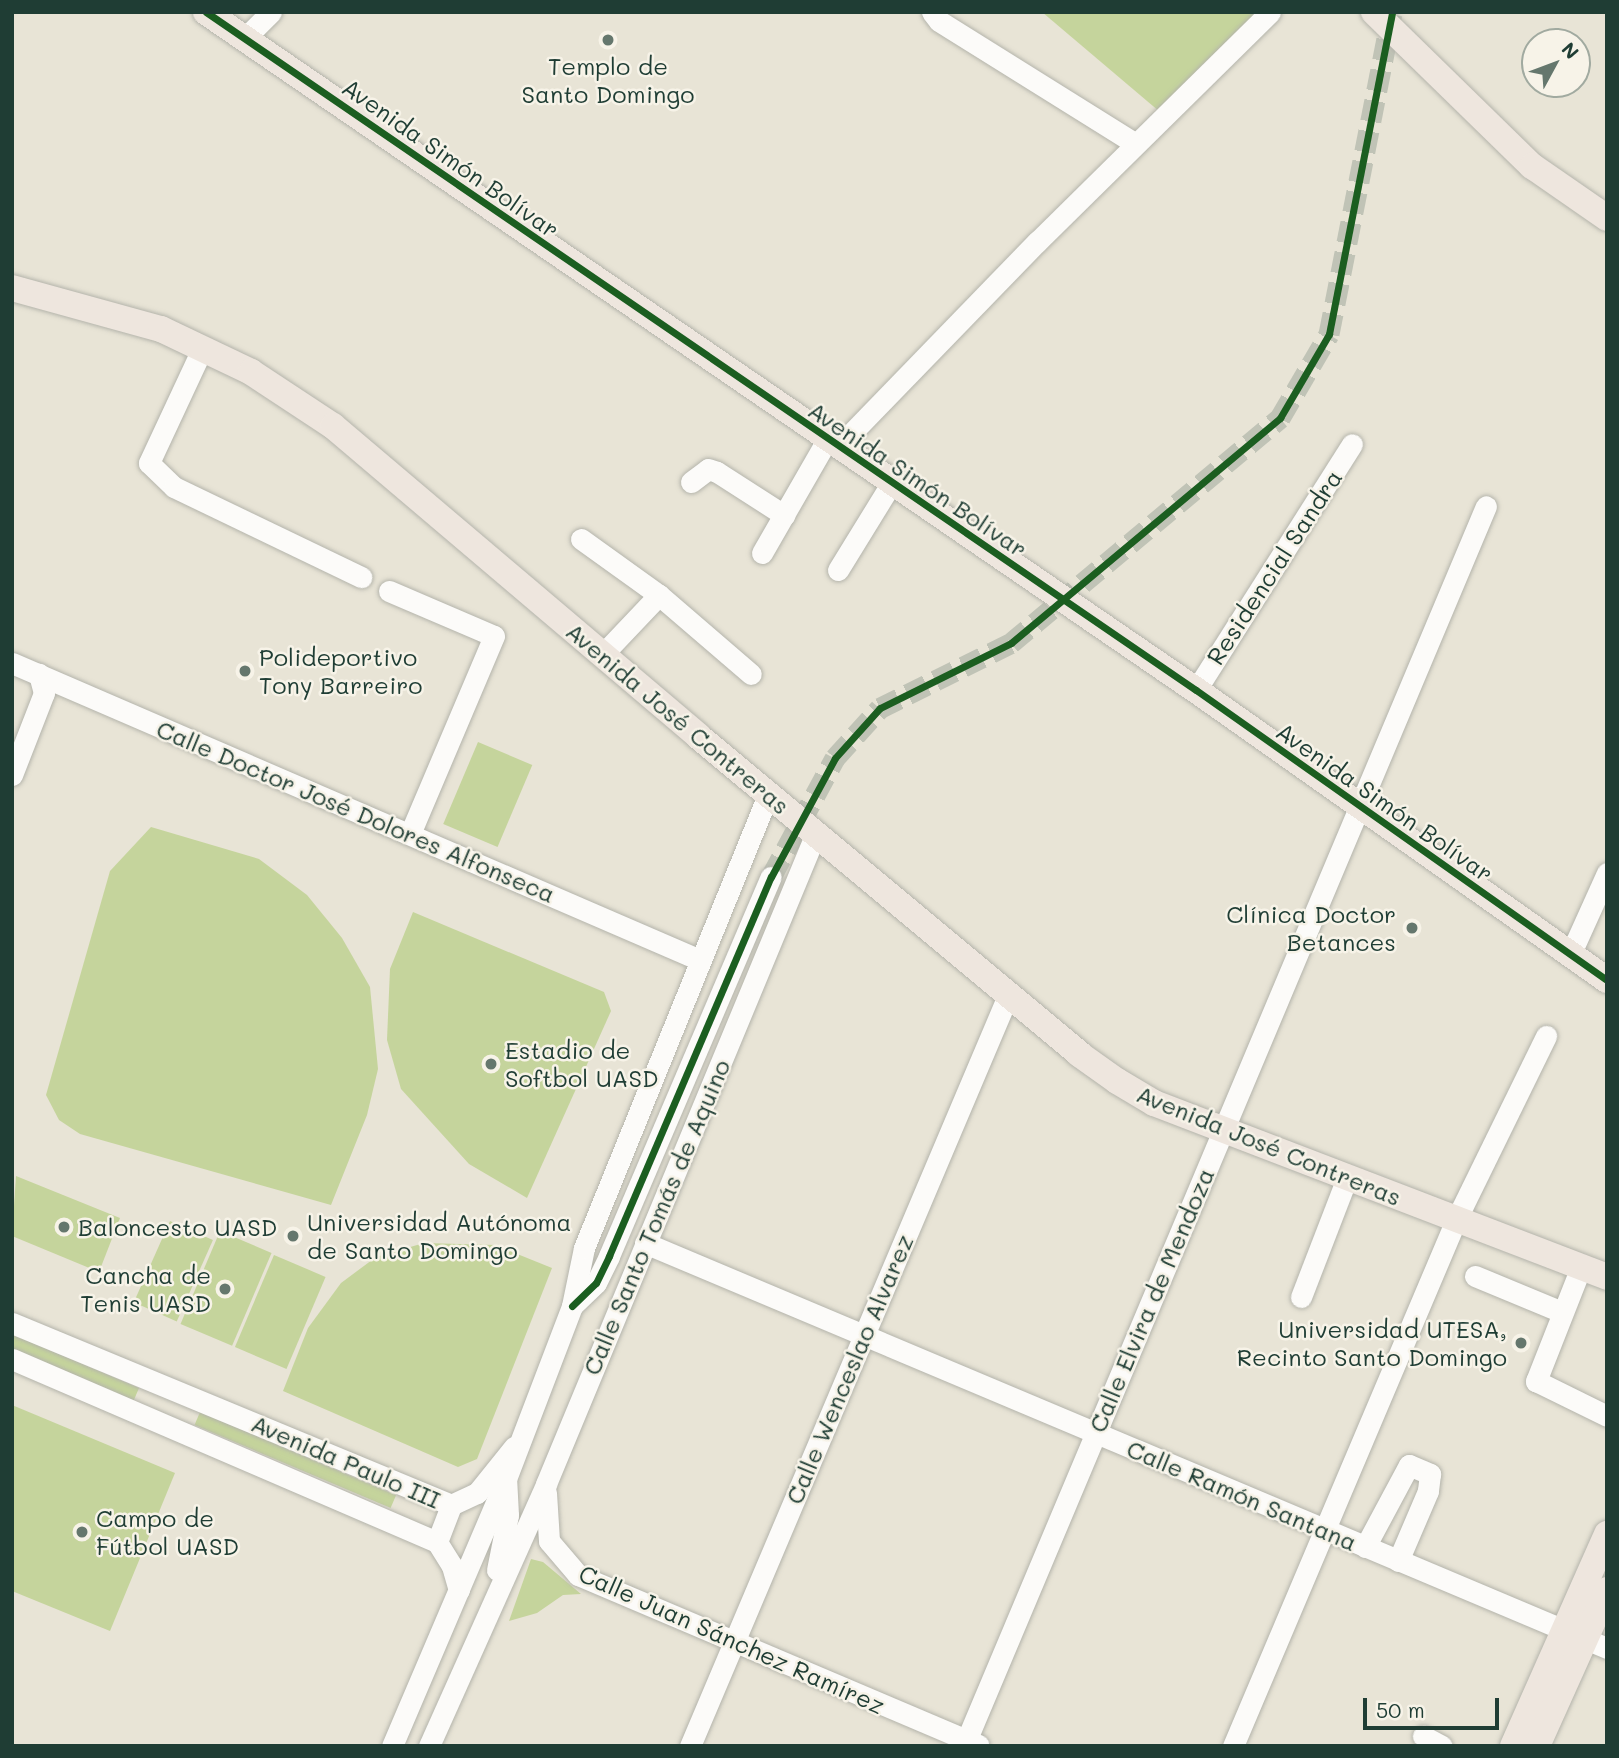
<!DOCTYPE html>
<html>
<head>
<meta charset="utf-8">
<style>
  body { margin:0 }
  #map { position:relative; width:1619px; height:1758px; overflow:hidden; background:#e8e4d6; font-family:Mali,sans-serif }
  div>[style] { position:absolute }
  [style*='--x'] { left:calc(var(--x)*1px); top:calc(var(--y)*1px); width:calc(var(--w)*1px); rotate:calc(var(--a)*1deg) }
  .green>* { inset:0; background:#c5d49c; transform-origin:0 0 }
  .minor-tunnel>* { height:21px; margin-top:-10.5px; transform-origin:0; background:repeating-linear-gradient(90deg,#c0c3b6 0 21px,transparent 0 31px) }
  .roads { filter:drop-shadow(0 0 2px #b4b4ab) drop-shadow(0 0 2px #b4b4ab) }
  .minor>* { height:21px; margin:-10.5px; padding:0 10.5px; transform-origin:10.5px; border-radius:10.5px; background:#fcfbf9 }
  .major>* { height:26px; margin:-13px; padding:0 13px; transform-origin:13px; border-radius:13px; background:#eee6de }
  .cycleway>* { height:7px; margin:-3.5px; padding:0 3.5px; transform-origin:3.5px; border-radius:3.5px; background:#1b5e20 }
  .dots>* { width:19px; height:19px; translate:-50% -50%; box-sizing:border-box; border:4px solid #f7f3e8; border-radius:50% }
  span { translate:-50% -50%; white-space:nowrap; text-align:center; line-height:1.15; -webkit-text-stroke:5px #f7f3e8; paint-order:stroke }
  .poi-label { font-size:24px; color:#1f3d34 }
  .left { translate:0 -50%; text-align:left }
  .right { translate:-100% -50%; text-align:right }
  .street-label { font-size:24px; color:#1f3d34 }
  .frame { position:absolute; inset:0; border:14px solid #1f3d34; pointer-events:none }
  .north { position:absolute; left:1521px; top:28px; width:70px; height:70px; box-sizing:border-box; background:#f7f3e8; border:2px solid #a1aaa0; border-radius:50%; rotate:49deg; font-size:19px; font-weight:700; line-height:28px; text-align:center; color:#1f3d34 }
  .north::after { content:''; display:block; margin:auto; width:24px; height:32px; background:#65776d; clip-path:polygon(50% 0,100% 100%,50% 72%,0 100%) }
  .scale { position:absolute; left:1363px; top:1698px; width:136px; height:32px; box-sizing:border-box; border:4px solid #1f3d34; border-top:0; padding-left:9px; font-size:21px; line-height:24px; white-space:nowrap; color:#1f3d34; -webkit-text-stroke:5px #f7f3e8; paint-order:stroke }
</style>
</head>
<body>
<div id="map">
  <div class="green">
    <i style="clip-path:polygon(1042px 12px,1258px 12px,1160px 112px)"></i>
    <i style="left:478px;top:742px;width:59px;height:89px;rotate:23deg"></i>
    <i style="clip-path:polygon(151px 827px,259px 859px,307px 895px,342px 938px,370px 987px,378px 1069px,367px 1115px,331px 1205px,80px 1134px,59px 1120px,46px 1095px,110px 871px)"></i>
    <i style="clip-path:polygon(413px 912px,604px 992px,611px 1011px,527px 1198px,469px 1164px,401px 1089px,387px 1040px,390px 969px)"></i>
    <i style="clip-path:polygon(16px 1176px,120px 1218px,99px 1272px,12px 1236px)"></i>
    <i style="left:170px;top:1221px;width:47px;height:89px;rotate:24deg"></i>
    <i style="left:220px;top:1231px;width:56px;height:101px;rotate:23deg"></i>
    <i style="clip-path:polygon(424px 1243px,495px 1245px,552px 1268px,477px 1459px,458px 1467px,283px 1391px,308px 1328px,341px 1283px,376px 1257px)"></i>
    <i style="left:274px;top:1255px;width:56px;height:100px;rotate:23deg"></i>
    <i style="left:12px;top:1334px;width:138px;height:14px;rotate:23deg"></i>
    <i style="clip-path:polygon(12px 1405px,175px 1473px,110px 1631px,12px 1591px)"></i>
    <i style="left:200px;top:1412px;width:213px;height:14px;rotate:23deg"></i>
    <i style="clip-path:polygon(531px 1559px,543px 1562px,581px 1594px,563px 1595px,537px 1613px,509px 1621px)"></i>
  </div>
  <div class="minor-tunnel">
    <i style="--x:771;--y:877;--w:135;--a:-61.7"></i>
    <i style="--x:835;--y:758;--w:67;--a:-48"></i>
    <i style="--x:880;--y:708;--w:146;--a:-26.4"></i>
    <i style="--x:1011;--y:643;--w:351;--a:-39.9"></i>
    <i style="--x:1280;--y:418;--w:97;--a:-59.7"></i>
    <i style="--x:1329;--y:334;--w:326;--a:-78.9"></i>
  </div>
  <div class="roads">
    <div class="minor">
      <i style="--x:932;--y:12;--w:11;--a:52"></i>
      <i style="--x:939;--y:21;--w:232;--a:32"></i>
      <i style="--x:244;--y:39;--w:38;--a:-45"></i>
      <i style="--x:203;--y:347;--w:128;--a:115"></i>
      <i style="--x:149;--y:463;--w:35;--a:44"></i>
      <i style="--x:174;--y:487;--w:208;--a:25.7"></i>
      <i style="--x:838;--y:447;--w:286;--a:-45.9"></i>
      <i style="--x:1037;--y:242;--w:327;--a:-44.6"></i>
      <i style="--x:691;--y:482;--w:21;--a:-37"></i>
      <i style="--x:708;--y:469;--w:9;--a:18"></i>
      <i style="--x:717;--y:472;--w:80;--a:32.7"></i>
      <i style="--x:581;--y:539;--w:96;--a:35.7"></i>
      <i style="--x:762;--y:553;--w:130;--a:-60.1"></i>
      <i style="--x:838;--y:570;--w:101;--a:-58.4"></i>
      <i style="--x:389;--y:591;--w:114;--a:23.2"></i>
      <i style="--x:494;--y:636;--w:215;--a:113"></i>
      <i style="--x:602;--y:655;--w:83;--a:-46.5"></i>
      <i style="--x:659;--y:595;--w:121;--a:40.7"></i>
      <i style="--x:12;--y:663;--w:749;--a:23.35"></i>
      <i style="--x:1196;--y:690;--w:291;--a:-57.6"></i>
      <i style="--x:12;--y:775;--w:88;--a:-68.7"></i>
      <i style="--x:44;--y:693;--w:20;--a:-105"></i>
      <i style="--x:1570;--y:955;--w:90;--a:-65.7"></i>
      <i style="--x:645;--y:1243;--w:1044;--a:22.83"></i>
      <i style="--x:1581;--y:1267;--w:123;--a:111.5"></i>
      <i style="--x:1536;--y:1381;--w:79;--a:26.2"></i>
      <i style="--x:1475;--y:1276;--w:94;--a:22.5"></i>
      <i style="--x:1301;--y:1297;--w:128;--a:-68.9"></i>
      <i style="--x:572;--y:1306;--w:33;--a:-44"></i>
      <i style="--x:596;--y:1283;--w:30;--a:-64"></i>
      <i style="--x:609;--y:1256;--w:412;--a:-66.9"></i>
      <i style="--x:12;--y:1323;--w:475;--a:22.5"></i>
      <i style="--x:451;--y:1505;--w:29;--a:-25"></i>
      <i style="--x:477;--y:1493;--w:59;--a:-51.2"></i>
      <i style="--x:12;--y:1359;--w:463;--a:23.3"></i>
      <i style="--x:437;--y:1542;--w:28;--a:58"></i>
      <i style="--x:452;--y:1566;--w:25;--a:74"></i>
      <i style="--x:546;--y:1493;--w:48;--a:86.4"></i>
      <i style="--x:549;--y:1541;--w:45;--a:49.5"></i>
      <i style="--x:578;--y:1575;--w:435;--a:23"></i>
      <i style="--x:437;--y:1542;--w:40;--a:-69"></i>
      <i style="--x:1365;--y:1547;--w:93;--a:-61.8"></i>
      <i style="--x:1409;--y:1465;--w:23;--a:23"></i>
      <i style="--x:1430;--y:1474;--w:17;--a:97"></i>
      <i style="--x:1428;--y:1491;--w:76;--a:113.2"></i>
      <i style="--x:497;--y:1570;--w:56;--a:-78.7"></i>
      <i style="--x:508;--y:1515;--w:35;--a:-93"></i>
      <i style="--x:1423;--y:1736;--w:21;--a:28"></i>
      <i style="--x:392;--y:1746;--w:290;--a:-66.9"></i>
      <i style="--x:506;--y:1479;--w:185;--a:-69.1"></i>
      <i style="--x:572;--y:1306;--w:59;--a:-78.3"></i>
      <i style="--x:584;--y:1248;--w:492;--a:-67.9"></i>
      <i style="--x:429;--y:1746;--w:287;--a:-65.9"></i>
      <i style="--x:546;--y:1484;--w:705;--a:-67.47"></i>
      <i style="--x:690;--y:1746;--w:818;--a:-67.04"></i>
      <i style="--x:964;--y:1746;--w:1345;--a:-67.17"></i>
      <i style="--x:1233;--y:1746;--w:571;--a:-67.03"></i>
      <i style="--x:1456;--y:1220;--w:205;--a:-63.9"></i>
    </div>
    <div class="major">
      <i style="--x:206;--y:12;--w:1200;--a:34.41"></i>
      <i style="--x:1196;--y:690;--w:503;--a:35.21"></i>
      <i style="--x:1374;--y:12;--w:221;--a:44.3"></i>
      <i style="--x:1532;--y:166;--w:91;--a:34.7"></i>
      <i style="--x:12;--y:288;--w:155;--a:15.4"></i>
      <i style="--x:161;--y:329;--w:100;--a:25.5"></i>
      <i style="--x:251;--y:372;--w:98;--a:33.4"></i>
      <i style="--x:333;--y:426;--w:479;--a:40.3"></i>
      <i style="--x:698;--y:736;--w:496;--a:39.8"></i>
      <i style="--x:1079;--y:1054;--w:47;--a:35.4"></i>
      <i style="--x:1117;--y:1081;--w:43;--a:30.7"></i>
      <i style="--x:1154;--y:1103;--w:485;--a:21"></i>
      <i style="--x:1513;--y:1746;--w:232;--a:-66.1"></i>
      <i style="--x:1537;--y:1746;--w:171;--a:-65.8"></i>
    </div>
  </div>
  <div class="cycleway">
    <i style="--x:206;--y:12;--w:1200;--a:34.41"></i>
    <i style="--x:1196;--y:690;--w:503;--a:35.21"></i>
    <i style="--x:572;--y:1306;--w:33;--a:-44"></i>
    <i style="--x:596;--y:1283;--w:30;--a:-64"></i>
    <i style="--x:609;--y:1256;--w:412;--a:-66.9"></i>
    <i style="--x:771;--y:877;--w:135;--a:-61.7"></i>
    <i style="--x:835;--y:758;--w:67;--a:-48"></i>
    <i style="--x:880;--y:708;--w:146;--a:-26.4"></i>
    <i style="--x:1011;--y:643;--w:351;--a:-39.9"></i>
    <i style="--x:1280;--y:418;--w:97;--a:-59.7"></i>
    <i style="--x:1329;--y:334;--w:328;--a:-78.9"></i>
  </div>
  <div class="dots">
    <i style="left:608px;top:40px;background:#65776d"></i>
    <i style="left:245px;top:671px;background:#65776d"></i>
    <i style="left:1412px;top:928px;background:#65776d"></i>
    <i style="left:491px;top:1064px;background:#65776d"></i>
    <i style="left:64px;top:1227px;background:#65776d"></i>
    <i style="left:293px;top:1236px;background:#65776d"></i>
    <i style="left:225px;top:1289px;background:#65776d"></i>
    <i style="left:1521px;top:1343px;background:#65776d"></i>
    <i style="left:82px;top:1532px;background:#65776d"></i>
  </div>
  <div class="poi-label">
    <span style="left:608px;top:80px">Templo de<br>Santo Domingo</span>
    <span class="left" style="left:259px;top:671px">Polideportivo<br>Tony Barreiro</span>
    <span class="right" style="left:1396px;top:928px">Clínica Doctor<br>Betances</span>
    <span class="left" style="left:505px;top:1064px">Estadio de<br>Softbol UASD</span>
    <span class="left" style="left:307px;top:1236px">Universidad Autónoma<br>de Santo Domingo</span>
    <span class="left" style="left:78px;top:1227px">Baloncesto UASD</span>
    <span class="right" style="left:211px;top:1289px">Cancha de<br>Tenis UASD</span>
    <span class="right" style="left:1507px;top:1343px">Universidad UTESA,<br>Recinto Santo Domingo</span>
    <span class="left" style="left:96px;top:1532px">Campo de<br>Fútbol UASD</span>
  </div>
  <div class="street-label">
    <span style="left:451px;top:158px;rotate:35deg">Avenida Simón Bolívar</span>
    <span style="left:918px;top:479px;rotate:34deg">Avenida Simón Bolívar</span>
    <span style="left:1274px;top:567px;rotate:-57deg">Residencial Sandra</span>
    <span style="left:678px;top:718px;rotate:40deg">Avenida José Contreras</span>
    <span style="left:1385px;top:802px;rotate:35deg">Avenida Simón Bolívar</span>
    <span style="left:356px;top:811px;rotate:23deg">Calle Doctor José Dolores Alfonseca</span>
    <span style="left:1269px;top:1145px;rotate:22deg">Avenida José Contreras</span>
    <span style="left:656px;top:1217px;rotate:-67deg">Calle Santo Tomás de Aquino</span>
    <span style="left:1151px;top:1300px;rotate:-67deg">Calle Elvira de Mendoza</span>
    <span style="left:849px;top:1369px;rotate:-67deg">Calle Wenceslao Alvarez</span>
    <span style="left:346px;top:1461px;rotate:23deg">Avenida Paulo III</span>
    <span style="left:1242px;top:1495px;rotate:23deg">Calle Ramón Santana</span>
    <span style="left:732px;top:1639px;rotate:24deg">Calle Juan Sánchez Ramírez</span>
  </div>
  <div class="frame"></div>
  <div class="north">N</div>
  <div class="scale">50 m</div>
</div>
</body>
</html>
